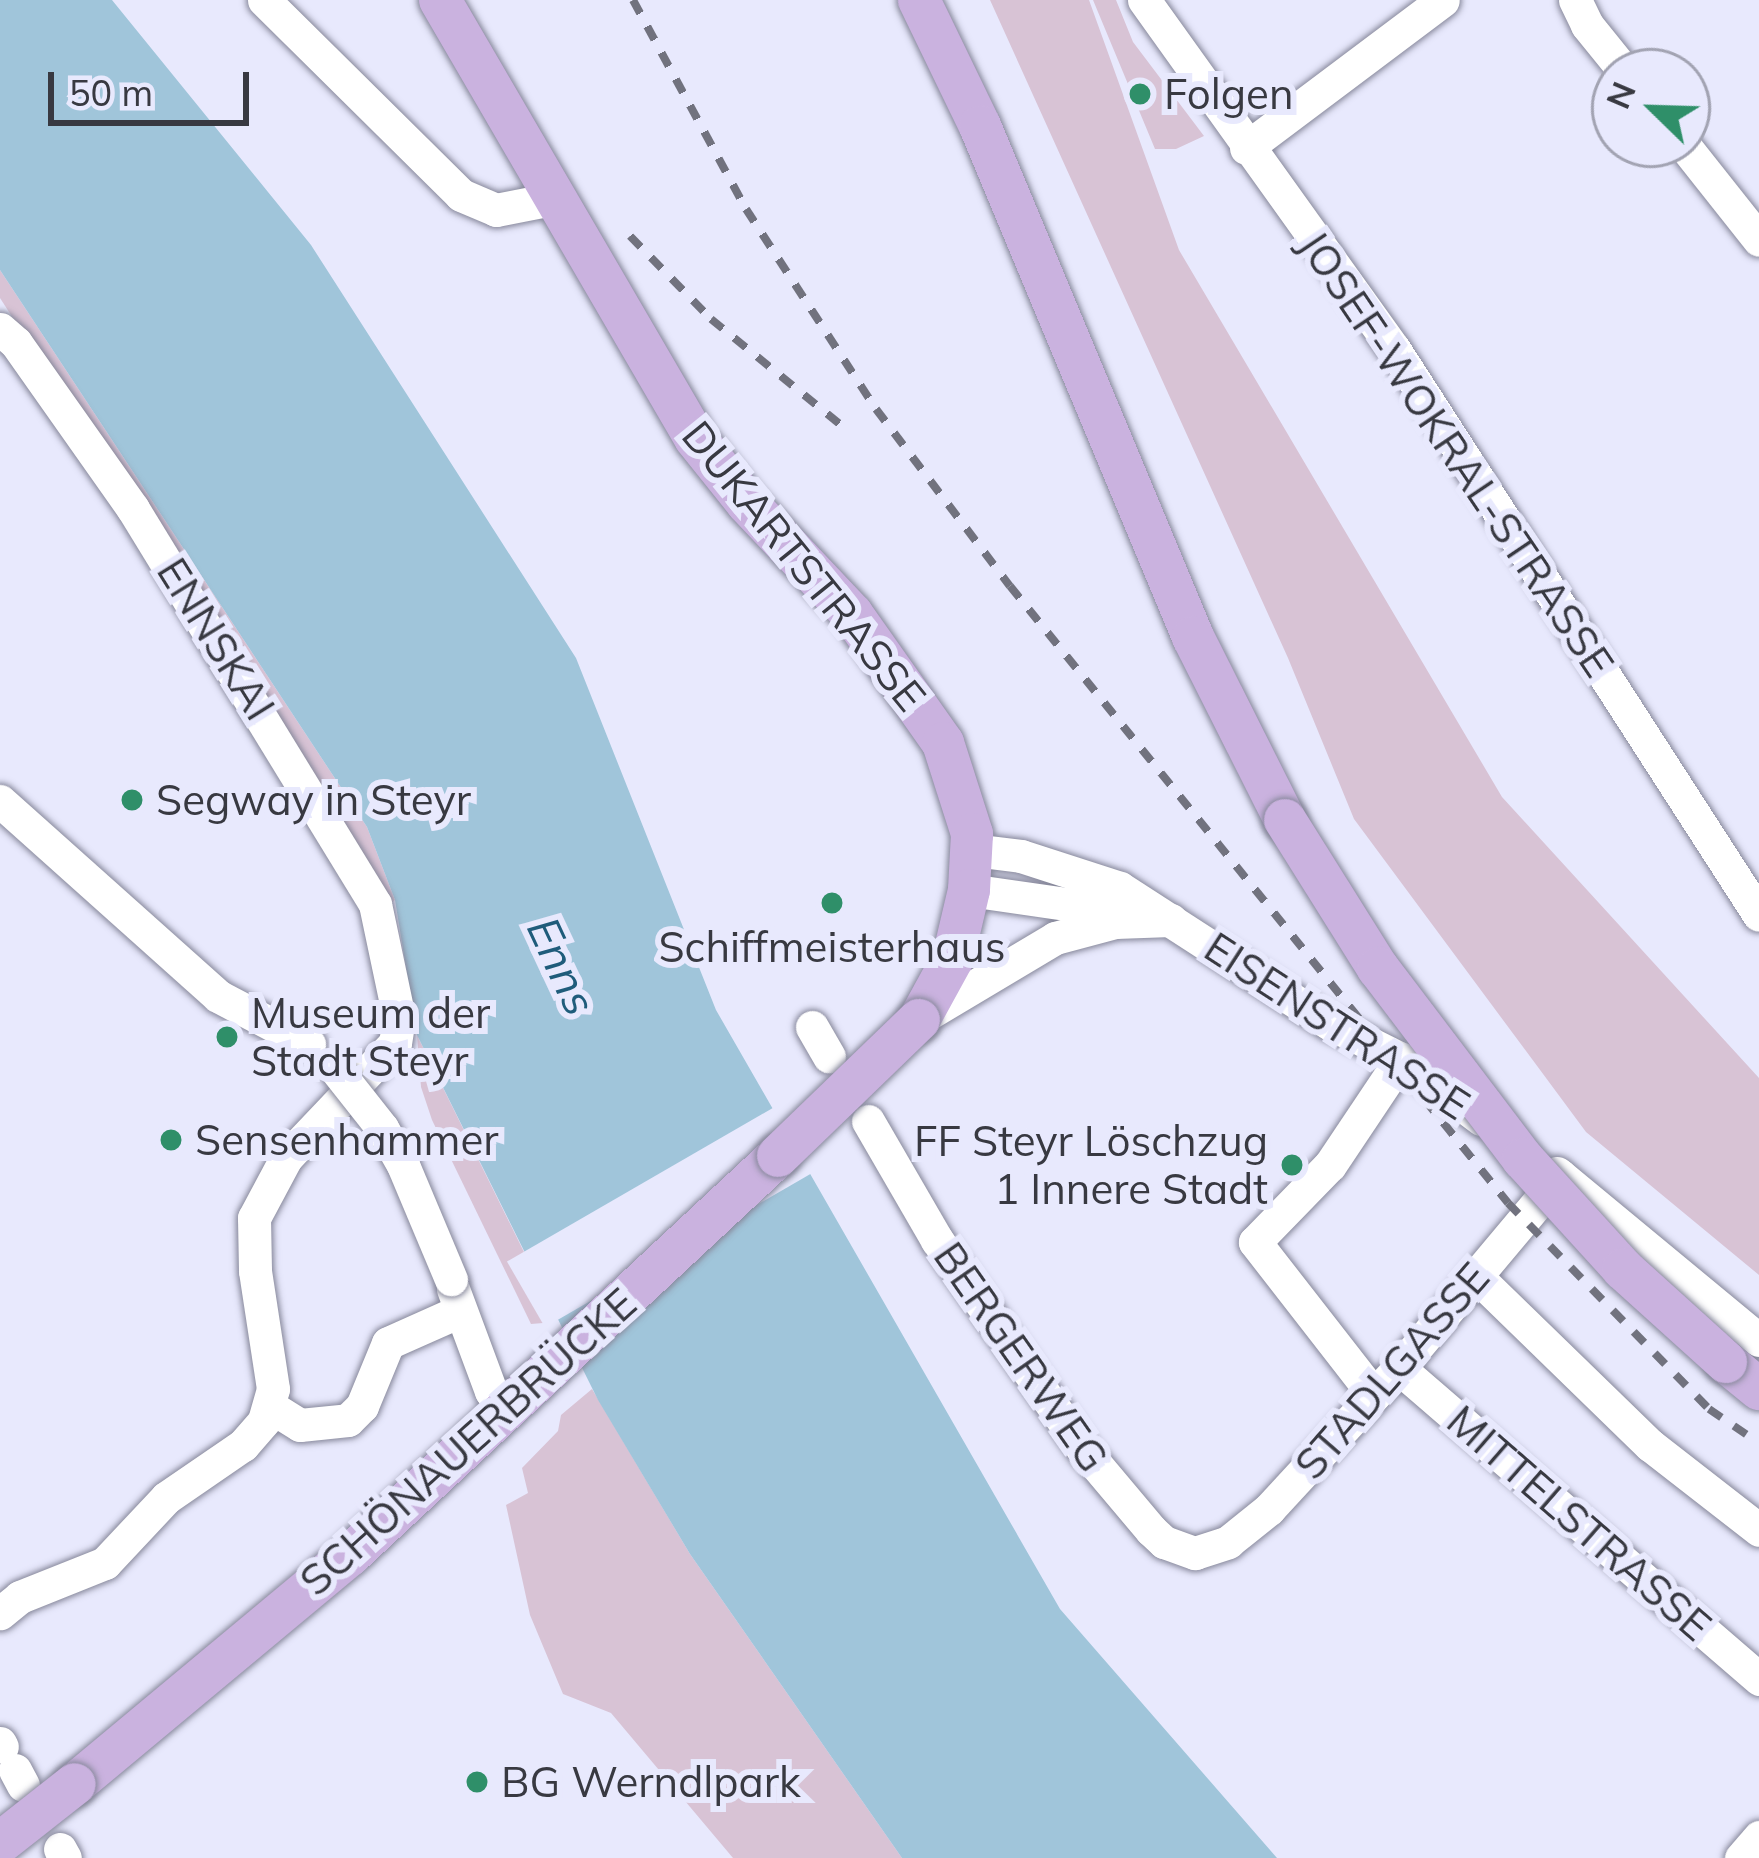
<!DOCTYPE html>
<html>
<head>
<meta charset="utf-8">
<style>
  body { margin:0 }
  #map { position:relative; width:1759px; height:1858px; overflow:hidden; background:#e8e9fd; font-family:Mulish,sans-serif }
  div>[style] { position:absolute }
  [style*='--x'] { left:calc(var(--x)*1px); top:calc(var(--y)*1px); width:calc(var(--w)*1px); rotate:calc(var(--a)*1deg) }
  .green>* { inset:0; background:#d8c3d5 }
  .water>* { inset:0; background:#a0c5da }
  .pier>* { inset:0; background:#e8e9fd; transform-origin:0 0 }
  .roads { filter:drop-shadow(0 0 3px #87889b) drop-shadow(0 0 3px #87889b) }
  .minor>* { height:33px; margin:-16.5px; padding:0 16.5px; transform-origin:16.5px; border-radius:16.5px; background:#fff }
  .major>* { height:42px; margin:-21px; padding:0 21px; transform-origin:21px; border-radius:21px; background:#cab2df }
  .rail>* { height:8px; margin-top:-4px; transform-origin:0; background:repeating-linear-gradient(90deg,#71727e 0 15px,transparent 0 30px) }
  .bridges { filter:drop-shadow(0 0 3px #87889b) drop-shadow(0 0 3px #87889b) }
  .minor-bridge>* { height:33px; margin:-16.5px; padding:0 16.5px; transform-origin:16.5px; border-radius:16.5px; background:#fff }
  .major-bridge>* { height:42px; margin:-21px; padding:0 21px; transform-origin:21px; border-radius:21px; background:#cab2df }
  .dots>* { width:33px; height:33px; translate:-50% -50%; box-sizing:border-box; border:6px solid #e8e9fd; border-radius:50% }
  span { translate:-50% -50%; white-space:nowrap; text-align:center; line-height:1.15; -webkit-text-stroke:12px #e8e9fd; paint-order:stroke }
  .poi-label { font-size:42px; color:#383941 }
  .left { translate:0 -50%; text-align:left }
  .right { translate:-100% -50%; text-align:right }
  .street-label { font-size:42px; color:#383941 }
  .water-label { font-size:45px; color:#1f5c7b; font-style:italic }
  .north { position:absolute; left:1591px; top:48px; width:120px; height:120px; box-sizing:border-box; background:#e8e9fd; border:3px solid #a2a3b2; border-radius:50%; rotate:293deg; font-size:33px; font-weight:700; line-height:48px; text-align:center; color:#383941 }
  .north::after { content:''; display:block; margin:auto; width:42px; height:54px; background:#2f8f69; clip-path:polygon(50% 0,100% 100%,50% 72%,0 100%) }
  .scale { position:absolute; left:48px; top:72px; width:201px; height:54px; box-sizing:border-box; border:6px solid #383941; border-top:0; padding-left:15px; font-size:36px; line-height:42px; white-space:nowrap; color:#383941; -webkit-text-stroke:9px #e8e9fd; paint-order:stroke }
</style>
</head>
<body>
<div id="map">
  <div class="green">
    <i style="clip-path:polygon(990px 0,1089px 0,1179px 250px,1502px 797px,1759px 1078px,1759px 1275px,1586px 1132px,1354px 819px,1288px 658px)"></i>
    <i style="clip-path:polygon(1093px 0,1116px 0,1133px 42px,1204px 136px,1176px 149px,1155px 149px)"></i>
    <i style="clip-path:polygon(0 270px,367px 827px,395px 900px,391px 903px,0 298px)"></i>
    <i style="clip-path:polygon(417px 1035px,556px 1317px,543px 1323px,531px 1324px,432px 1120px,421px 1087px)"></i>
    <i style="clip-path:polygon(592px 1389px,690px 1554px,902px 1858px,733px 1858px,611px 1713px,563px 1694px,530px 1615px,506px 1505px,528px 1493px,522px 1468px,558px 1431px,561px 1415px)"></i>
  </div>
  <div class="water">
    <i style="clip-path:polygon(0 0,112px 0,311px 245px,576px 658px,716px 1010px,1060px 1609px,1277px 1858px,902px 1858px,690px 1554px,598px 1400px,417px 1035px,395px 900px,367px 827px,0 270px)"></i>
  </div>
  <div class="pier">
    <i style="left:778px;top:1105px;width:76px;height:313px;rotate:60deg"></i>
  </div>
  <div class="roads">
    <div class="minor">
      <i style="--x:264;--y:0;--w:277;--a:44.7"></i>
      <i style="--x:461;--y:195;--w:38;--a:23"></i>
      <i style="--x:496;--y:210;--w:57;--a:-11.1"></i>
      <i style="--x:1144;--y:0;--w:429;--a:54.4"></i>
      <i style="--x:1394;--y:349;--w:673;--a:57.18"></i>
      <i style="--x:1575;--y:0;--w:28;--a:64"></i>
      <i style="--x:1587;--y:25;--w:60;--a:51"></i>
      <i style="--x:1683;--y:144;--w:122;--a:51.6"></i>
      <i style="--x:1246;--y:148;--w:246;--a:-36.9"></i>
      <i style="--x:0;--y:329;--w:21;--a:41"></i>
      <i style="--x:16;--y:343;--w:203;--a:54.8"></i>
      <i style="--x:133;--y:509;--w:463;--a:58.5"></i>
      <i style="--x:375;--y:904;--w:116;--a:78.1"></i>
      <i style="--x:399;--y:1018;--w:25;--a:99"></i>
      <i style="--x:395;--y:1043;--w:158;--a:133.5"></i>
      <i style="--x:286;--y:1158;--w:68;--a:118.1"></i>
      <i style="--x:254;--y:1218;--w:53;--a:88.9"></i>
      <i style="--x:255;--y:1271;--w:119;--a:81.3"></i>
      <i style="--x:273;--y:1389;--w:33;--a:106"></i>
      <i style="--x:264;--y:1421;--w:32;--a:131"></i>
      <i style="--x:243;--y:1445;--w:93;--a:145.5"></i>
      <i style="--x:166;--y:1498;--w:89;--a:133.2"></i>
      <i style="--x:105;--y:1563;--w:92;--a:158.2"></i>
      <i style="--x:20;--y:1597;--w:26;--a:141"></i>
      <i style="--x:0;--y:801;--w:292;--a:41.8"></i>
      <i style="--x:218;--y:996;--w:103;--a:27.8"></i>
      <i style="--x:973;--y:850;--w:48;--a:7.1"></i>
      <i style="--x:1021;--y:856;--w:104;--a:17.9"></i>
      <i style="--x:1120;--y:888;--w:249;--a:32.9"></i>
      <i style="--x:1329;--y:1023;--w:80;--a:26.6"></i>
      <i style="--x:1401;--y:1059;--w:100;--a:36.9"></i>
      <i style="--x:969;--y:890;--w:155;--a:8.2"></i>
      <i style="--x:921;--y:1018;--w:156;--a:-30.8"></i>
      <i style="--x:1055;--y:938;--w:62;--a:-14.9"></i>
      <i style="--x:1115;--y:922;--w:56;--a:-2"></i>
      <i style="--x:812;--y:1027;--w:34;--a:60"></i>
      <i style="--x:868;--y:1121;--w:138;--a:59.9"></i>
      <i style="--x:937;--y:1240;--w:254;--a:55.1"></i>
      <i style="--x:1082;--y:1448;--w:107;--a:49.9"></i>
      <i style="--x:1151;--y:1530;--w:18;--a:43"></i>
      <i style="--x:1164;--y:1542;--w:33;--a:20"></i>
      <i style="--x:1195;--y:1553;--w:35;--a:-18"></i>
      <i style="--x:1228;--y:1542;--w:53;--a:-38.8"></i>
      <i style="--x:1269;--y:1509;--w:192;--a:-47.3"></i>
      <i style="--x:1399;--y:1368;--w:251;--a:-50"></i>
      <i style="--x:1557;--y:1173;--w:262;--a:39.6"></i>
      <i style="--x:1476;--y:1276;--w:243;--a:44.2"></i>
      <i style="--x:1650;--y:1445;--w:138;--a:37.9"></i>
      <i style="--x:453;--y:1289;--w:109;--a:69.6"></i>
      <i style="--x:491;--y:1391;--w:27;--a:56"></i>
      <i style="--x:1399;--y:1368;--w:476;--a:40.8"></i>
      <i style="--x:1374;--y:1395;--w:194;--a:-127.9"></i>
      <i style="--x:1255;--y:1242;--w:107;--a:-45.8"></i>
      <i style="--x:1330;--y:1165;--w:128;--a:-56.2"></i>
      <i style="--x:271;--y:1407;--w:34;--a:32"></i>
      <i style="--x:300;--y:1425;--w:48;--a:-5.9"></i>
      <i style="--x:348;--y:1420;--w:20;--a:-45"></i>
      <i style="--x:362;--y:1406;--w:68;--a:-67.6"></i>
      <i style="--x:388;--y:1343;--w:79;--a:-24"></i>
      <i style="--x:0;--y:1743;--w:4;--a:63"></i>
      <i style="--x:15;--y:1770;--w:17;--a:62"></i>
      <i style="--x:60;--y:1849;--w:10;--a:61"></i>
      <i style="--x:1741;--y:1858;--w:28;--a:-49"></i>
    </div>
    <div class="major">
      <i style="--x:440;--y:0;--w:507;--a:59.79"></i>
      <i style="--x:695;--y:438;--w:83;--a:51.3"></i>
      <i style="--x:747;--y:503;--w:153;--a:46.6"></i>
      <i style="--x:852;--y:614;--w:158;--a:54.8"></i>
      <i style="--x:943;--y:743;--w:96;--a:72.3"></i>
      <i style="--x:972;--y:834;--w:56;--a:93.1"></i>
      <i style="--x:969;--y:890;--w:70;--a:103.2"></i>
      <i style="--x:953;--y:958;--w:71;--a:118.7"></i>
      <i style="--x:919;--y:0;--w:140;--a:64.2"></i>
      <i style="--x:980;--y:126;--w:554;--a:67.37"></i>
      <i style="--x:1193;--y:637;--w:205;--a:63.3"></i>
      <i style="--x:1726;--y:1362;--w:43;--a:39.3"></i>
      <i style="--x:75;--y:1784;--w:358;--a:-39.8"></i>
      <i style="--x:350;--y:1555;--w:585;--a:-42.99"></i>
    </div>
  </div>
  <div class="rail">
    <i style="--x:633;--y:0;--w:238;--a:61.6"></i>
    <i style="--x:746;--y:209;--w:239;--a:57"></i>
    <i style="--x:876;--y:409;--w:222;--a:52.9"></i>
    <i style="--x:1010;--y:586;--w:793;--a:51.09"></i>
    <i style="--x:1508;--y:1203;--w:288;--a:45.7"></i>
    <i style="--x:1709;--y:1409;--w:60;--a:34.2"></i>
    <i style="--x:630;--y:236;--w:116;--a:45.7"></i>
    <i style="--x:711;--y:319;--w:169;--a:39.2"></i>
  </div>
  <div class="bridges">
    <div class="minor-bridge">
      <i style="--x:337;--y:1071;--w:73;--a:51.7"></i>
      <i style="--x:382;--y:1128;--w:43;--a:60.4"></i>
      <i style="--x:403;--y:1165;--w:124;--a:67.2"></i>
    </div>
    <div class="major-bridge">
      <i style="--x:1285;--y:820;--w:175;--a:57.9"></i>
      <i style="--x:1378;--y:968;--w:240;--a:52.8"></i>
      <i style="--x:1523;--y:1159;--w:149;--a:47.7"></i>
      <i style="--x:1623;--y:1269;--w:139;--a:42.1"></i>
      <i style="--x:778;--y:1156;--w:196;--a:-44"></i>
      <i style="--x:0;--y:1843;--w:95;--a:-38.2"></i>
    </div>
  </div>
  <div class="dots">
    <i style="left:1140px;top:94px;background:#2f8f69"></i>
    <i style="left:132px;top:800px;background:#2f8f69"></i>
    <i style="left:832px;top:903px;background:#2f8f69"></i>
    <i style="left:227px;top:1037px;background:#2f8f69"></i>
    <i style="left:171px;top:1140px;background:#2f8f69"></i>
    <i style="left:1292px;top:1165px;background:#2f8f69"></i>
    <i style="left:477px;top:1782px;background:#2f8f69"></i>
  </div>
  <div class="poi-label">
    <span class="left" style="left:1164px;top:94px">Folgen</span>
    <span class="left" style="left:156px;top:800px">Segway in Steyr</span>
    <span style="left:832px;top:947px">Schiffmeisterhaus</span>
    <span class="left" style="left:251px;top:1037px">Museum der<br>Stadt Steyr</span>
    <span class="left" style="left:195px;top:1140px">Sensenhammer</span>
    <span class="right" style="left:1268px;top:1165px">FF Steyr Löschzug<br>1 Innere Stadt</span>
    <span class="left" style="left:501px;top:1782px">BG Werndlpark</span>
  </div>
  <div class="street-label">
    <span style="left:1456px;top:454px;rotate:56deg">JOSEF-WOKRAL-STRASSE</span>
    <span style="left:804px;top:566px;rotate:51deg">DUKARTSTRASSE</span>
    <span style="left:216px;top:639px;rotate:58deg">ENNSKAI</span>
    <span style="left:1337px;top:1026px;rotate:33deg">EISENSTRASSE</span>
    <span style="left:1021px;top:1357px;rotate:55deg">BERGERWEG</span>
    <span style="left:1392px;top:1371px;rotate:-49deg">STADLGASSE</span>
    <span style="left:468px;top:1442px;rotate:-42deg">SCHÖNAUERBRÜCKE</span>
    <span style="left:1579px;top:1523px;rotate:41deg">MITTELSTRASSE</span>
  </div>
  <div class="water-label">
    <span style="left:562px;top:966px;rotate:65deg">Enns</span>
  </div>
  <div class="north">N</div>
  <div class="scale">50 m</div>
</div>
</body>
</html>
